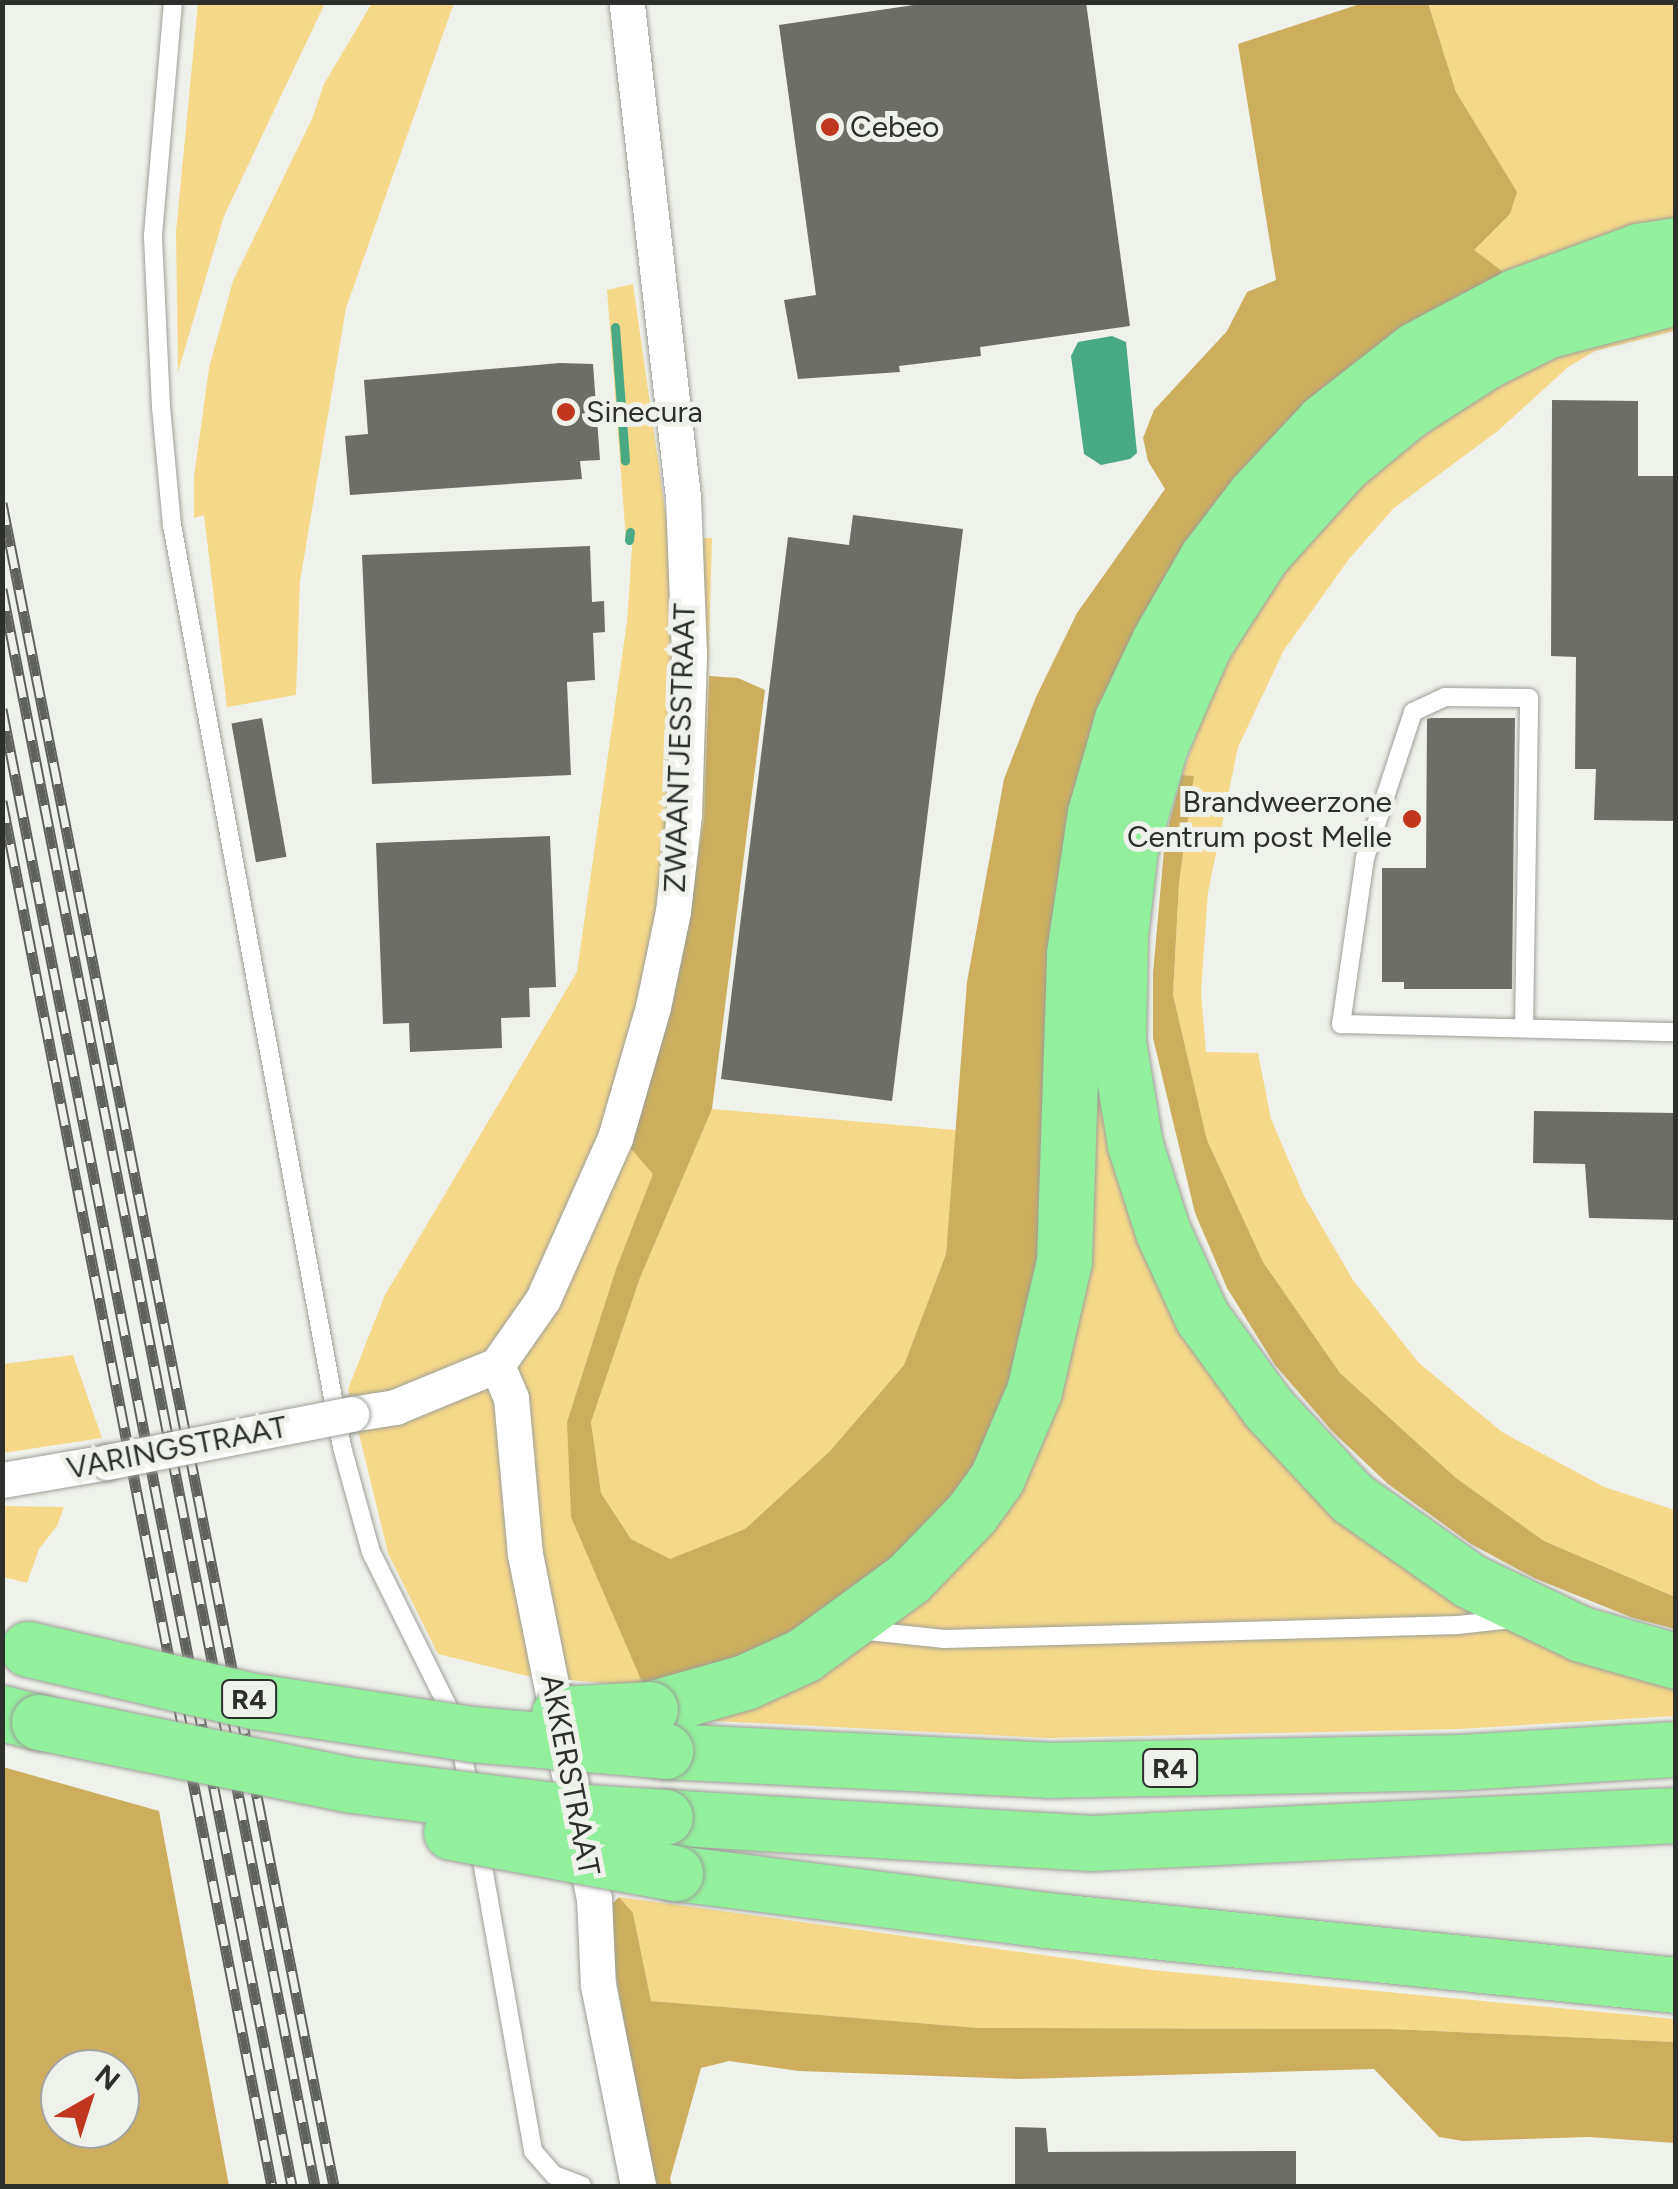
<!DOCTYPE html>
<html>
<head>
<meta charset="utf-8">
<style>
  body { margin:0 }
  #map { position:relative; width:1678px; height:2189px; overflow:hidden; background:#eff2eb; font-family:Figtree,sans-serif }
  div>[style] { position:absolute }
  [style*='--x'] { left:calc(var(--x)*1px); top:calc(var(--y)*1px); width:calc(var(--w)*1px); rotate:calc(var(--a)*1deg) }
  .green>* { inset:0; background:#f6d88a }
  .forest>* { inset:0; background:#ccae5e }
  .water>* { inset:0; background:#4aa985 }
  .stream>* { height:9px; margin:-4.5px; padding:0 4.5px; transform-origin:4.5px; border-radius:4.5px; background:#4aa985 }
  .building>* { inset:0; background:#6d6e67; transform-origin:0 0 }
  .roads { filter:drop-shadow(0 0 2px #9c9f98) drop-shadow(0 0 2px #9c9f98) }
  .lane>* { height:18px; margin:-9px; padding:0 9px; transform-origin:9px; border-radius:9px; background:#fff }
  .street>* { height:35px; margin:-17.5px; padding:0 17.5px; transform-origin:17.5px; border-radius:17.5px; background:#fff }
  .highway>* { height:55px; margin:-27.5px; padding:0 27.5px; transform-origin:27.5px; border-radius:27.5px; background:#92ef9b }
  .rail>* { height:11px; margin-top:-5.5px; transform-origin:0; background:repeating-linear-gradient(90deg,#eff2eb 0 22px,#5f615d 0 44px); box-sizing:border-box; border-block:2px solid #5f615d }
  .bridges { filter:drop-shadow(0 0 2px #9c9f98) drop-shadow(0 0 2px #9c9f98) }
  .street-bridge>* { height:35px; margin:-17.5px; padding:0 17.5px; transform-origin:17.5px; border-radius:17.5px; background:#fff }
  .highway-bridge>* { height:55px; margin:-27.5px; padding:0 27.5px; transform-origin:27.5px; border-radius:27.5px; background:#92ef9b }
  .dots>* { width:28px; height:28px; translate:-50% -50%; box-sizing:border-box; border:5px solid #eff2eb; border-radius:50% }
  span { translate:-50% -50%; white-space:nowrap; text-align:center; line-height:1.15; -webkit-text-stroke:10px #eff2eb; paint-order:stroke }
  .shield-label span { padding:2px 8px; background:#eff2eb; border:2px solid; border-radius:8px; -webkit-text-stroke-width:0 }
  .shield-label { font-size:28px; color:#2d2f2c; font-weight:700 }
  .poi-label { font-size:30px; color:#2d2f2c }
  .left { translate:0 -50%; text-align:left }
  .right { translate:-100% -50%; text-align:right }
  .street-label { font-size:30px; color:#2d2f2c }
  .frame { position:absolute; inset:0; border:5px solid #2d2f2c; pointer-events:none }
  .north { position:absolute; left:40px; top:2049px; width:100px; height:100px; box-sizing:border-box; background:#eff2eb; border:2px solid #a1a49f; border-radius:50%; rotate:39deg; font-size:28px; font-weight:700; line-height:40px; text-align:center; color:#2d2f2c }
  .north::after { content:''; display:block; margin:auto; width:35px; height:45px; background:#c1361f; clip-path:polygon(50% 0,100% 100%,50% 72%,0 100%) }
</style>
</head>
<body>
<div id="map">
  <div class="green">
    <i style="clip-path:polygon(198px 3px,325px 3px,224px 216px,178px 372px,176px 232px)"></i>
    <i style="clip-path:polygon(372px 3px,454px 3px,346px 308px,300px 581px,296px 695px,227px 707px,204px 515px,194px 518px,194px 477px,209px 368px,233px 281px,312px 119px,324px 84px)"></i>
    <i style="clip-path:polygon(1428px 3px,1675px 3px,1675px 222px,1506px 274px,1473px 250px,1510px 214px,1516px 192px,1456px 92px)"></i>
    <i style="clip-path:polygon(633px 284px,669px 538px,712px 538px,704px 819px,654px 1173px,616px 1269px,567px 1422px,617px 1624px,644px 1687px,527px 1676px,438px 1654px,388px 1553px,348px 1389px,385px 1295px,577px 972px,627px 622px,632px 548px,632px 541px,626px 540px,607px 290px)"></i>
    <i style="clip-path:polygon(1675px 322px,1675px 331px,1595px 351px,1568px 367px,1499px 430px,1394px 508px,1349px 559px,1284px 650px,1238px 747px,1208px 892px,1201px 992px,1206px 1052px,1258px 1053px,1271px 1119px,1304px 1196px,1353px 1280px,1419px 1363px,1502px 1432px,1604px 1487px,1675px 1510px,1675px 1597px,1544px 1541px,1456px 1478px,1340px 1373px,1263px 1262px,1207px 1140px,1173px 995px,1179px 883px,1194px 776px,1182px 775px,1206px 707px,1237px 645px,1290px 562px,1363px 483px,1447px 418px,1524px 372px,1608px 336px)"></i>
    <i style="clip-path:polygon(1098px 955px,1102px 1043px,1256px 1418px,1676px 1678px,1675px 1716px,1459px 1729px,1048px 1738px,697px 1720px,753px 1704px)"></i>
    <i style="clip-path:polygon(712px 1109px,956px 1130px,946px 1254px,904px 1365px,830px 1451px,745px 1529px,670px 1560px,631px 1539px,601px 1493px,591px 1422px,640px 1278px)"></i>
    <i style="clip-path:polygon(73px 1355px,102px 1438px,3px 1453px,3px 1364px)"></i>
    <i style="clip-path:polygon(3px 1506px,64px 1507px,57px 1526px,39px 1549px,27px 1583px,3px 1577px)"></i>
    <i style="clip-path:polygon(619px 1897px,1152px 1970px,1675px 2019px,1675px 2042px,1390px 2029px,979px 2028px,651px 2001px,633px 1913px)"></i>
  </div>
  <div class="forest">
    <i style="clip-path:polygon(1363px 3px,1428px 3px,1456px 92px,1517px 192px,1510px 214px,1474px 250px,1506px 274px,1237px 481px,1040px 1258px,1026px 1337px,977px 1467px,893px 1561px,793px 1635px,737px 1660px,644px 1687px,571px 1517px,567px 1422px,616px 1269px,653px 1174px,625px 1142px,689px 916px,704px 819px,709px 676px,738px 678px,765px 690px,712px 1109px,640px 1278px,591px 1422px,601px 1493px,631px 1539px,670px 1559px,745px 1529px,830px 1451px,904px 1365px,946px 1254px,967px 982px,1004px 779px,1036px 697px,1077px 613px,1165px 489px,1148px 461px,1143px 438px,1154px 410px,1227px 331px,1247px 292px,1276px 280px,1238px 44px)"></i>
    <i style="clip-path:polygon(1182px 775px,1194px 776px,1179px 883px,1173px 995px,1207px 1140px,1263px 1262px,1340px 1373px,1456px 1478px,1544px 1541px,1675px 1597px,1675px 1629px,1633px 1618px,1534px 1578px,1471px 1544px,1388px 1484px,1332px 1431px,1275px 1365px,1227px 1288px,1195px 1213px,1153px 1038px,1153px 973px,1165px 839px)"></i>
    <i style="clip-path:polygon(evenodd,3px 1767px,159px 1811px,229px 2186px,3px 2186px,3px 1767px,60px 2069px,120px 2069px,120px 2129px,60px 2129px,60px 2069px)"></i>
    <i style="clip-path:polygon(619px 1897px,633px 1913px,651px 2001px,979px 2028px,1390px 2029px,1675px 2042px,1675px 2143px,1589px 2137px,1463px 2141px,1439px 2137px,1374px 2069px,1021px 2079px,799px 2071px,729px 2061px,701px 2068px,670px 2179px,672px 2186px,652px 2186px,605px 1911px)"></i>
  </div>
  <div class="water">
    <i style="clip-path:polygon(1112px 336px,1126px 342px,1137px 453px,1130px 459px,1101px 465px,1084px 454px,1071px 356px,1078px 342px)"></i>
  </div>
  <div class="stream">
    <i style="--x:615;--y:327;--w:134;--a:85.7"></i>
    <i style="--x:629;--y:540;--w:8;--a:-83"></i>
  </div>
  <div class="building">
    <i style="clip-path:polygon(934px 2px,1086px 2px,1130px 326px,980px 347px,981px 356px,899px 366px,900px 372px,798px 379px,784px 300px,816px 295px,779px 25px)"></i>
    <i style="clip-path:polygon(560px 363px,593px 364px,600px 460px,580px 461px,582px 479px,350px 495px,345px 436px,368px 434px,364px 380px)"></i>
    <i style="clip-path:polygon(1552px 400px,1638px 401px,1638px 476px,1676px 476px,1676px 821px,1594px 820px,1596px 769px,1575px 769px,1576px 657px,1551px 656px)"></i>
    <i style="clip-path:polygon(853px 515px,963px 529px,892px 1101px,721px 1079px,788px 537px,849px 545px)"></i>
    <i style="clip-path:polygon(590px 546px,592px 602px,604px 601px,605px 632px,593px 633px,595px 680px,567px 682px,571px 775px,372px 784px,362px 555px)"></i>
    <i style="left:262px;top:718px;width:141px;height:31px;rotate:80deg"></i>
    <i style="clip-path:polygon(1431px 718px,1515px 718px,1512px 989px,1404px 989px,1404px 982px,1382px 982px,1382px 868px,1426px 868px,1427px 719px)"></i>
    <i style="clip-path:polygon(550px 836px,556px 987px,529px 988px,530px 1017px,501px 1018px,502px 1048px,410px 1052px,409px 1023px,383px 1024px,376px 843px)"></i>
    <i style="clip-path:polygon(1534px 1111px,1676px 1113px,1676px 1220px,1589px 1218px,1585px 1164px,1533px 1163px)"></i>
    <i style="clip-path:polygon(1015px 2127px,1046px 2128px,1048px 2152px,1296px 2151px,1296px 2186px,1015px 2186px)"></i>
  </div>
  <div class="roads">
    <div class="lane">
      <i style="--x:173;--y:2;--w:236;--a:94.9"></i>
      <i style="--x:153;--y:237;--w:170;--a:87.3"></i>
      <i style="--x:161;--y:407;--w:119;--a:84.7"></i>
      <i style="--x:172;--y:525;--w:938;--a:79.55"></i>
      <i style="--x:342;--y:1447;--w:109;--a:74.6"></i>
      <i style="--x:371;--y:1552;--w:193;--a:63.6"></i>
      <i style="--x:457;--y:1725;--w:70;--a:79.3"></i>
      <i style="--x:1524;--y:1028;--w:330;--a:-89.1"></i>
      <i style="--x:1529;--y:698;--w:84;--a:-179.3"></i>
      <i style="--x:1445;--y:697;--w:35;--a:155"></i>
      <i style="--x:1413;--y:712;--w:154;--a:108.2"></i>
      <i style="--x:1365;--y:858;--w:168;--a:98.2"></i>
      <i style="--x:1341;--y:1024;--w:335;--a:1.4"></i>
      <i style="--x:859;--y:1630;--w:86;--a:6"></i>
      <i style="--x:945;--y:1639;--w:513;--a:-1.56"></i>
      <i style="--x:1458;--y:1625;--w:54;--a:-6.3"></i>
      <i style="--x:479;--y:1844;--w:312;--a:80"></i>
      <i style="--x:533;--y:2151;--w:32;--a:49"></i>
      <i style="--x:554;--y:2175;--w:30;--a:21"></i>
    </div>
    <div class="street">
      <i style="--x:497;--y:1365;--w:36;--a:67"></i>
      <i style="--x:511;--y:1398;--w:157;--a:84.9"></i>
      <i style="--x:525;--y:1554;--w:351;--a:78.7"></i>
      <i style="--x:594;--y:1898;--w:87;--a:87.4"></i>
      <i style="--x:598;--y:1985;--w:205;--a:78.7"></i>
      <i style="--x:351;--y:1414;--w:45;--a:-9"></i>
      <i style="--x:395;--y:1407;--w:110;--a:-22.4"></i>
      <i style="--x:497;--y:1365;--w:80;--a:-55.1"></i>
      <i style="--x:543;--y:1299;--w:176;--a:-65.9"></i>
      <i style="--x:615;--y:1138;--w:136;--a:-73.8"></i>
      <i style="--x:653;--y:1007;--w:98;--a:-78.2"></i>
      <i style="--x:673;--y:911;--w:97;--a:-83.5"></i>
      <i style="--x:684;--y:815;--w:162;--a:-88.2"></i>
      <i style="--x:689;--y:653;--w:156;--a:-92.2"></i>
      <i style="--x:683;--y:497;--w:498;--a:-96.5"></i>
      <i style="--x:2;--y:1480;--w:107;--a:-9.7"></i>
    </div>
    <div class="highway">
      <i style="--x:1676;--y:297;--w:132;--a:165.5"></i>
      <i style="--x:1548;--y:330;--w:69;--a:153.4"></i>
      <i style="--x:1486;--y:361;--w:93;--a:147.3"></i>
      <i style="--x:1408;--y:411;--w:85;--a:140.3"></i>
      <i style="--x:1343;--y:465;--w:121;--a:132"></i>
      <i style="--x:1262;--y:555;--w:107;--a:122.8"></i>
      <i style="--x:1204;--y:645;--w:110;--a:113.5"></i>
      <i style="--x:1160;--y:746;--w:107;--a:106.2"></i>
      <i style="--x:1130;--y:849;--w:88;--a:96.6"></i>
      <i style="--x:1120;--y:936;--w:106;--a:91.1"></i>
      <i style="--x:1118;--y:1042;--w:104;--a:80.6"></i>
      <i style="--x:1135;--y:1145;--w:91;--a:72.2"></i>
      <i style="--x:1163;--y:1232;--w:94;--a:65.4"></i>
      <i style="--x:1202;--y:1317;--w:112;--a:54"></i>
      <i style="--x:1268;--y:1408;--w:123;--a:47"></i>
      <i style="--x:1352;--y:1498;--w:144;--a:35.1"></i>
      <i style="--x:1470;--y:1581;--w:123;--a:25.5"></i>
      <i style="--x:1581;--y:1634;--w:99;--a:15.9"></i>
      <i style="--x:650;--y:1709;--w:99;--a:-15.9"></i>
      <i style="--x:745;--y:1682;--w:65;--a:-24.6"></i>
      <i style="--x:804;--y:1655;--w:129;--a:-36.2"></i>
      <i style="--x:908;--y:1579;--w:91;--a:-45.9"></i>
      <i style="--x:971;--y:1514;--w:44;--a:-54.2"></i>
      <i style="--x:997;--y:1478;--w:95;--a:-67"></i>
      <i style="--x:1034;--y:1391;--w:133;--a:-77"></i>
      <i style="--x:1064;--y:1261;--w:308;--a:-88.1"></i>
      <i style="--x:1074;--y:953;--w:142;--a:-81.5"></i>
      <i style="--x:1095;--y:813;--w:98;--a:-74"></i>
      <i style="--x:1122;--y:719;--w:86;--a:-64.6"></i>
      <i style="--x:1159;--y:641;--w:95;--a:-60.2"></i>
      <i style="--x:1206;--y:559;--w:79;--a:-52.7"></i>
      <i style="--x:1254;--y:496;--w:101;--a:-47"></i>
      <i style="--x:1323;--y:422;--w:118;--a:-38.1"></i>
      <i style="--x:1416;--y:349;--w:113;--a:-27.9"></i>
      <i style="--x:1516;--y:296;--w:130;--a:-20.2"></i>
      <i style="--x:1638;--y:251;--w:38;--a:-9"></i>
      <i style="--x:2;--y:1713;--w:38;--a:14"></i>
      <i style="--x:665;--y:1751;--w:383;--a:2.8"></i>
      <i style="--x:1048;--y:1770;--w:413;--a:-1.1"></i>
      <i style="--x:1461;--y:1762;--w:215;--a:-3.5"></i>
      <i style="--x:665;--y:1817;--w:427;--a:3.5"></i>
      <i style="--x:1091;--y:1843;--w:586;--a:-2.74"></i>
      <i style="--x:675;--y:1873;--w:374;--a:7.2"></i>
      <i style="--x:1046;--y:1920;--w:633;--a:5.89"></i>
    </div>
  </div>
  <div class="rail">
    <i style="--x:2;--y:503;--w:1715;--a:78.84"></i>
    <i style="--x:2;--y:589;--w:1627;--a:78.91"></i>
    <i style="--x:2;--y:709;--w:1505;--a:78.89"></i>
    <i style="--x:2;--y:801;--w:1411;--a:78.97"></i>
  </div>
  <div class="bridges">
    <div class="street-bridge">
      <i style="--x:107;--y:1462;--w:249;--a:-11.1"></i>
    </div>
    <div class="highway-bridge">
      <i style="--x:28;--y:1649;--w:232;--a:13"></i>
      <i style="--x:254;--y:1701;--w:220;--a:8.6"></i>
      <i style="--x:472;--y:1734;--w:194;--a:5"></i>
      <i style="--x:559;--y:1714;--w:91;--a:-3.1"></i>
      <i style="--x:39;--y:1722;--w:319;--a:11.4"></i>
      <i style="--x:352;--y:1785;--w:203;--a:7.1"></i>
      <i style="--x:553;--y:1810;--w:112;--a:3.6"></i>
      <i style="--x:451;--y:1832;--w:228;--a:10.4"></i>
    </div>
  </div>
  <div class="dots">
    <i style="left:830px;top:127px;background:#c1361f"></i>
    <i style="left:566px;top:412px;background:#c1361f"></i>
    <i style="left:1412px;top:819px;background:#c1361f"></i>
  </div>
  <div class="shield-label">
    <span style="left:249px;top:1699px">R4</span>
    <span style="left:1170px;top:1768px">R4</span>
  </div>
  <div class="poi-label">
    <span class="left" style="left:850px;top:127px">Cebeo</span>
    <span class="left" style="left:586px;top:412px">Sinecura</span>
    <span class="right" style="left:1392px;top:819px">Brandweerzone<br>Centrum post Melle</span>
  </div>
  <div class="street-label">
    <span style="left:680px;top:748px;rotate:-88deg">ZWAANTJESSTRAAT</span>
    <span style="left:177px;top:1448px;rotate:-11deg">VARINGSTRAAT</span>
    <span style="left:570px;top:1775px;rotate:79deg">AKKERSTRAAT</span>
  </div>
  <div class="frame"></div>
  <div class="north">N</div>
</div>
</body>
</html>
